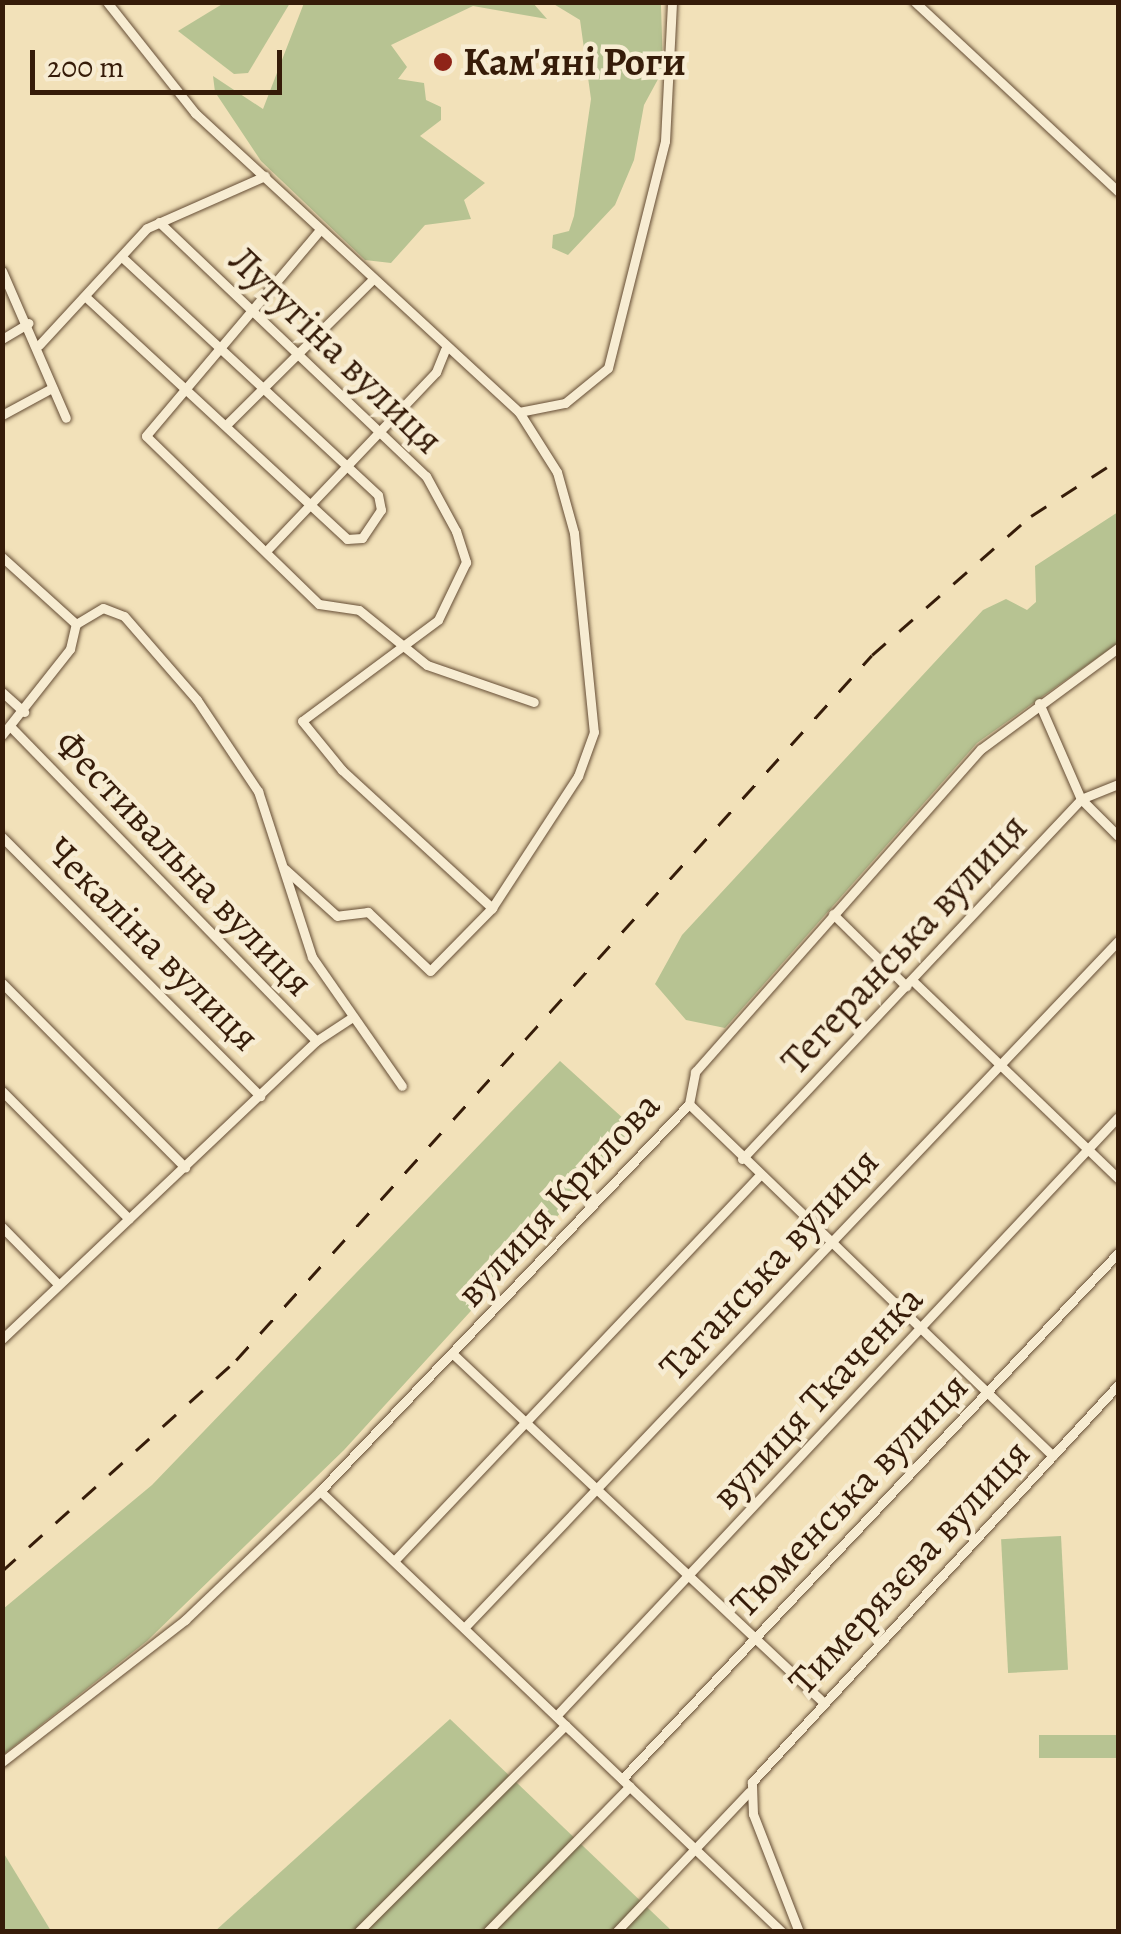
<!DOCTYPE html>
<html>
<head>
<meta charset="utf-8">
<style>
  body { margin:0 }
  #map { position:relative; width:1121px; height:1934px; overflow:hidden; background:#f2e1b9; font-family:Alegreya,serif }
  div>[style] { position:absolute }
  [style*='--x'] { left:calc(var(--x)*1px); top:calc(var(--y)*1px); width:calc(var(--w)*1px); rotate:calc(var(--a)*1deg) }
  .green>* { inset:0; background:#b7c392; transform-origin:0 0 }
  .roads { filter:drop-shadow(0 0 2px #654d35) drop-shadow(0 0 2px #654d35) }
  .minor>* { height:9px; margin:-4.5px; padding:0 4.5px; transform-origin:4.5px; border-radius:4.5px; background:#f7ecd2 }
  .rail>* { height:2.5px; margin-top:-1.25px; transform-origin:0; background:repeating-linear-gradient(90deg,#361c09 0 18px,transparent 0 36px) }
  .dots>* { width:28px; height:28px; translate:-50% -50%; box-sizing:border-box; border:5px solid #f7ecd2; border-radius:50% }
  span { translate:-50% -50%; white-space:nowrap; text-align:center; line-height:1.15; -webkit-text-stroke:9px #f7ecd2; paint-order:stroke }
  .poi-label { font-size:40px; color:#361c09; font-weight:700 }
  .left { translate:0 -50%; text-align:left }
  .street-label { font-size:40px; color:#361c09 }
  .frame { position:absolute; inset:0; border:5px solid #361c09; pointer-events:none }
  .scale { position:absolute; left:30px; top:50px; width:252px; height:45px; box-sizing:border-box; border:5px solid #361c09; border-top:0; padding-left:12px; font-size:30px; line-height:35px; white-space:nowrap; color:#361c09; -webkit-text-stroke:8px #f7ecd2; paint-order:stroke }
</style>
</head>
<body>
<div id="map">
  <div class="green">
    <i style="clip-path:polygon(224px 3px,290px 3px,248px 73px,234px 74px,178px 31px)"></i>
    <i style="clip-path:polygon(304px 3px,533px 3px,547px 19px,473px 6px,391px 45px,407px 67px,398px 79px,424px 83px,426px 100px,441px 107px,441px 120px,420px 136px,485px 183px,464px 200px,471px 219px,425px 225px,391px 263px,365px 260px,261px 161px,215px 92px,213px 76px,263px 109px)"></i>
    <i style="clip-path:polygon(552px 3px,661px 5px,663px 70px,644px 105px,634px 160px,615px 205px,568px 255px,552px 248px,553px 235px,569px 231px,574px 216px,591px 99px,580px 20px)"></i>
    <i style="clip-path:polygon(1118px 512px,1118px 643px,977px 743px,725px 1028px,686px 1020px,655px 984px,682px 935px,983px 610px,1006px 599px,1027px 610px,1036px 602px,1035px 566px)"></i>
    <i style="clip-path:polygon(560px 1061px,636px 1130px,344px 1450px,147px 1641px,3px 1755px,3px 1609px,152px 1485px)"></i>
    <i style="left:1061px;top:1536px;width:134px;height:60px;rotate:87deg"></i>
    <i style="clip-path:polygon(450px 1719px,672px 1931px,214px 1932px)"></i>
    <i style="left:1118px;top:1735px;width:23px;height:79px;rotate:90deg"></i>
    <i style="clip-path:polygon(2px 1852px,3px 1852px,51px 1931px,3px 1931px)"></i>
  </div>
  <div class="roads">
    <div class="minor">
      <i style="--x:107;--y:2;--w:142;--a:51.6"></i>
      <i style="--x:195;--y:113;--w:441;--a:42.7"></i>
      <i style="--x:519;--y:412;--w:71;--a:57.7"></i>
      <i style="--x:557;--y:472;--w:63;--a:74.4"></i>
      <i style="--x:574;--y:533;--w:200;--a:84.3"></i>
      <i style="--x:594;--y:732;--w:47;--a:110"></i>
      <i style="--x:578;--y:776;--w:158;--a:123.1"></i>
      <i style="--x:492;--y:908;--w:88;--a:134.5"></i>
      <i style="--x:430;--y:971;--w:86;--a:-136.4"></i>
      <i style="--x:368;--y:912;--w:31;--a:173"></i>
      <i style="--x:337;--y:916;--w:70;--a:-137.9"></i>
      <i style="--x:915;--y:2;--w:277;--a:43"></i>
      <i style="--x:159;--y:222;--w:369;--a:43.6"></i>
      <i style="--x:426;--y:476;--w:63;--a:61.4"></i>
      <i style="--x:456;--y:531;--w:33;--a:72"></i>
      <i style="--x:466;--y:562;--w:64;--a:115.8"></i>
      <i style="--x:438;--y:620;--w:169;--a:143.4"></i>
      <i style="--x:302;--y:721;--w:63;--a:50.8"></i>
      <i style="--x:342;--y:770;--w:204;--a:42.6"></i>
      <i style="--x:319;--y:231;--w:268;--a:130.2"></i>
      <i style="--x:146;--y:436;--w:241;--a:44.2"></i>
      <i style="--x:319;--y:604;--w:40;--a:8.5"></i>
      <i style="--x:359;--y:610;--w:87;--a:39"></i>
      <i style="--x:427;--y:665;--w:113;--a:19.1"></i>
      <i style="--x:2;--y:271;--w:160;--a:66.5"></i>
      <i style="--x:88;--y:299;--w:353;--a:42.8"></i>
      <i style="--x:347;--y:539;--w:15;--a:-4"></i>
      <i style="--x:362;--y:538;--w:34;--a:-56"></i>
      <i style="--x:381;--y:510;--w:15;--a:-101"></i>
      <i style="--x:378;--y:495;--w:347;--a:-137.1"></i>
      <i style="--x:2;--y:339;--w:31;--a:-31"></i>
      <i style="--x:39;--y:345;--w:159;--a:-47.3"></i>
      <i style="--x:147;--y:228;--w:129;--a:-23.8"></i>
      <i style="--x:519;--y:412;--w:47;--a:-11.1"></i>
      <i style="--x:565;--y:403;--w:55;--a:-39.1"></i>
      <i style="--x:608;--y:368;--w:234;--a:-75.9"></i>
      <i style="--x:665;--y:141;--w:139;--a:-87.1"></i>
      <i style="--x:2;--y:415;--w:57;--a:-28.4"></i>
      <i style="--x:226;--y:425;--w:206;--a:-44.8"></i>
      <i style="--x:269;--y:548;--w:243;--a:-46.5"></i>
      <i style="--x:436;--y:372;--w:24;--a:-68"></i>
      <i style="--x:2;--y:557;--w:100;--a:42.2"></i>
      <i style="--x:2;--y:692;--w:30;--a:42"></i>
      <i style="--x:1039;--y:703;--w:105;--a:66.4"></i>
      <i style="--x:1081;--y:799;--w:52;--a:45"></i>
      <i style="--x:10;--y:726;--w:439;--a:45.8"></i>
      <i style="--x:2;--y:735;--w:110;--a:-51.7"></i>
      <i style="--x:70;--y:649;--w:26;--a:-77"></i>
      <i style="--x:76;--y:624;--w:31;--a:-31"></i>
      <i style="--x:103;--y:608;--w:22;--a:21"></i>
      <i style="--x:124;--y:616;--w:111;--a:49"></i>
      <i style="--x:197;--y:700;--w:110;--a:56.2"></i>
      <i style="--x:258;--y:791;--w:175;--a:72"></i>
      <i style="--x:312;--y:957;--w:157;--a:55.1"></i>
      <i style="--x:2;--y:837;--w:366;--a:45.1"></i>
      <i style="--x:833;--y:914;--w:103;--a:44.6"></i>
      <i style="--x:912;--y:980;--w:286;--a:43.9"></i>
      <i style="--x:2;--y:983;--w:260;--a:45.2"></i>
      <i style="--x:2;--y:1091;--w:180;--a:45.2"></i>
      <i style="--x:689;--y:1104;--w:506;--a:44.04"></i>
      <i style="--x:742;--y:1159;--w:494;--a:-46.7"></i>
      <i style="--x:1081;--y:799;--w:40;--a:-22"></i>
      <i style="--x:2;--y:1227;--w:80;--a:45.5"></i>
      <i style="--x:2;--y:1339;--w:433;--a:-43.5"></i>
      <i style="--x:316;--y:1041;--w:42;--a:-33.3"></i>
      <i style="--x:453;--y:1354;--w:509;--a:43.25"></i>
      <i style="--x:320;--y:1491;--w:639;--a:43.67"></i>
      <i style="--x:394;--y:1561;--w:531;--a:-46.53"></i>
      <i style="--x:464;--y:1628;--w:949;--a:-46.41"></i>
      <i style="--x:556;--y:1716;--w:821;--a:-46.83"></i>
      <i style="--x:2;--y:1762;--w:232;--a:-37.8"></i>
      <i style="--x:185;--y:1620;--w:187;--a:-43.7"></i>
      <i style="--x:320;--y:1491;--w:535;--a:-46.36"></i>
      <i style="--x:689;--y:1104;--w:33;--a:-79"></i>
      <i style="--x:695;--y:1072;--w:431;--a:-48.5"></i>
      <i style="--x:981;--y:749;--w:170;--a:-36.4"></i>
      <i style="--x:622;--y:1779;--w:723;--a:-46.68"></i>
      <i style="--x:358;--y:1932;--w:293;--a:-44.9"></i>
      <i style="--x:487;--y:1932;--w:204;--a:-45.6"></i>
      <i style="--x:616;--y:1932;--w:193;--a:-46.5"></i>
      <i style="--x:799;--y:1932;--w:127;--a:-111.3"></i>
      <i style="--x:753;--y:1814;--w:32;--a:-92"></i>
      <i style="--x:752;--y:1782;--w:540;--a:-47.33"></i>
    </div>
  </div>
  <div class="rail">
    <i style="--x:2;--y:1571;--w:315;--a:-42"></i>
    <i style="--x:236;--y:1360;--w:949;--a:-47.95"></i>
    <i style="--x:872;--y:655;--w:211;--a:-41.2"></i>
    <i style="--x:1031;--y:516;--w:103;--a:-32.8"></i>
  </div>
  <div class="dots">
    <i style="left:443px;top:62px;background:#8f2418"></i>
  </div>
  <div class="poi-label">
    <span class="left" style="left:463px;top:62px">Кам'яні Роги</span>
  </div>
  <div class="street-label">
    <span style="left:336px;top:350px;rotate:44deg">Лутугіна вулиця</span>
    <span style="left:184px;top:863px;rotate:46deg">Фестивальна вулиця</span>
    <span style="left:153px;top:944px;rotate:45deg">Чекаліна вулиця</span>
    <span style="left:904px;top:944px;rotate:-47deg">Тегеранська вулиця</span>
    <span style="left:558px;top:1199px;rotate:-47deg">вулиця Крилова</span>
    <span style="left:769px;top:1264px;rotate:-47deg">Таганська вулиця</span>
    <span style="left:817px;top:1397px;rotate:-47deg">вулиця Ткаченка</span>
    <span style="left:849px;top:1495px;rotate:-46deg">Тюменська вулиця</span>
    <span style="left:909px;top:1567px;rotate:-47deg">Тимерязєва вулиця</span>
  </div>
  <div class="frame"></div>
  <div class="scale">200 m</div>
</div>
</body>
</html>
